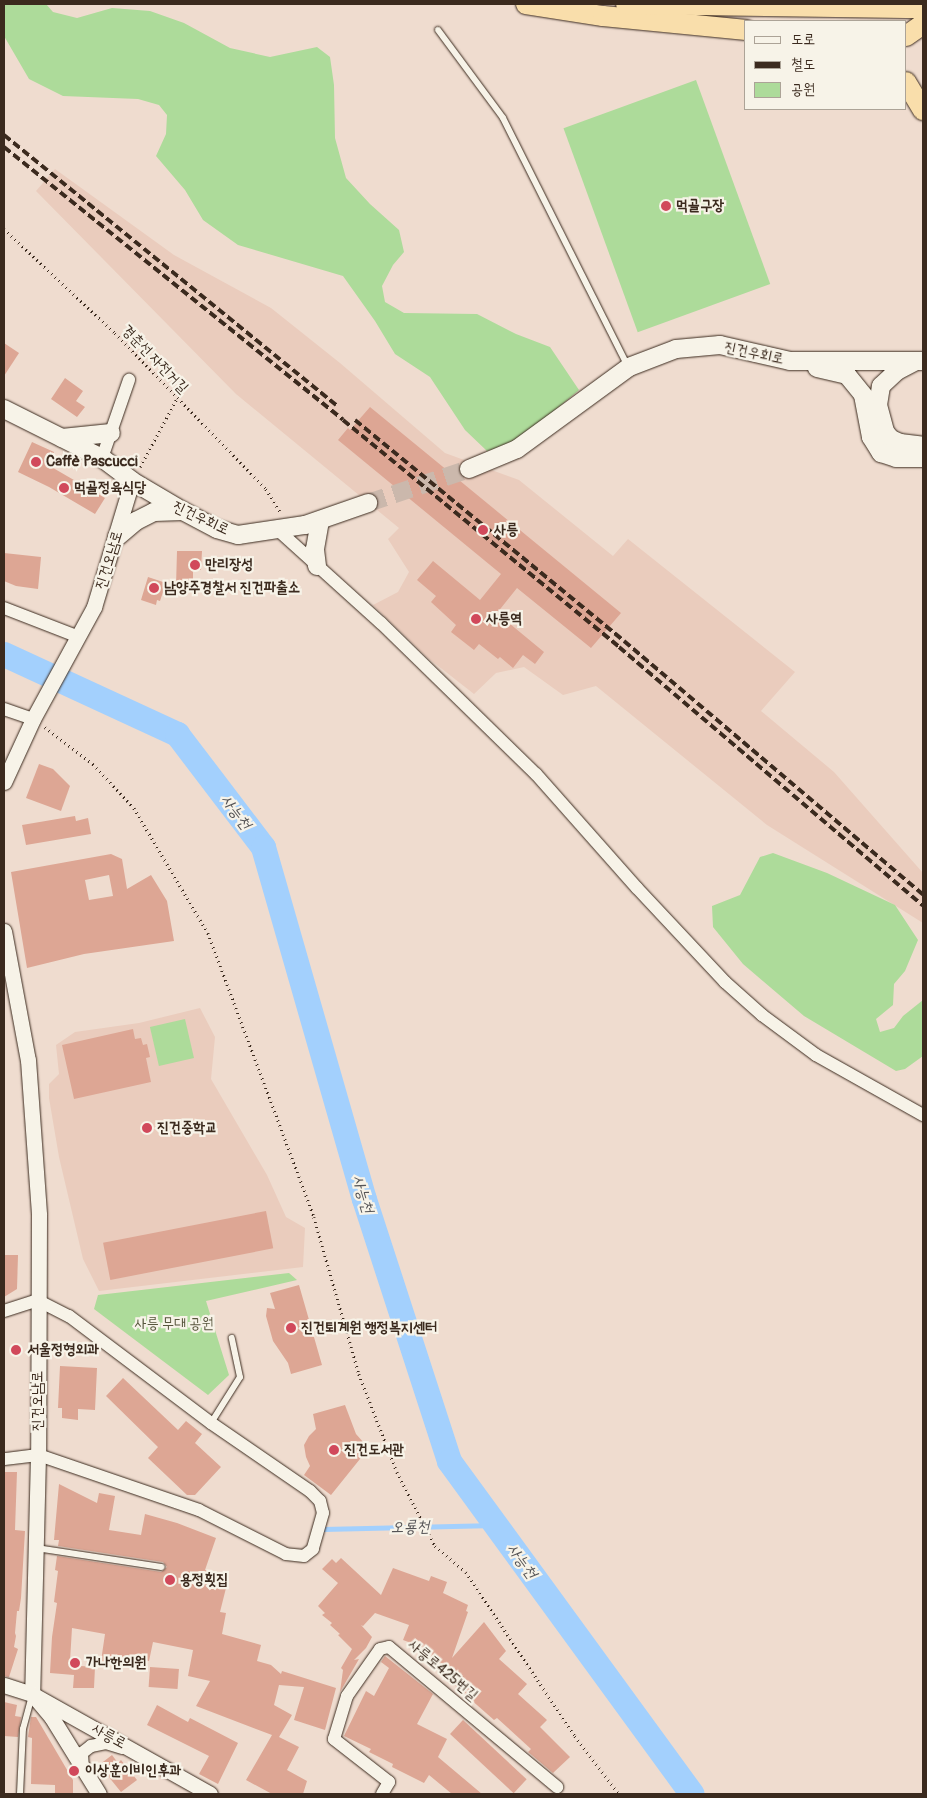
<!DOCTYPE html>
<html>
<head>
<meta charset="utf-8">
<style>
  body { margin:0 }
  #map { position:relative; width:927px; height:1798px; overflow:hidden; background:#efdccf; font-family:Pangolin,"Poor Story",sans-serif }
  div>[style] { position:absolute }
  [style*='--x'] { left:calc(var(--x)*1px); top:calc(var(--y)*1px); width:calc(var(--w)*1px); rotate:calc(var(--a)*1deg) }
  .built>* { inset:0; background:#eaccbd }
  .green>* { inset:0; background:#addb9a; transform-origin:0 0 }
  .stream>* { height:4.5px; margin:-2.25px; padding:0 2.25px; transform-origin:2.25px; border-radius:2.25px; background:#a3d0fd }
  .river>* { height:25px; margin:-12.5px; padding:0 12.5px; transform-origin:12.5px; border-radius:12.5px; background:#a3d0fd }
  .building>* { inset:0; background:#dda694; transform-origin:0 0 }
  .secondary-tunnel>* { height:18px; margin-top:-9px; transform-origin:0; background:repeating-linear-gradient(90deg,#cbb8ac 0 18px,transparent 0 27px) }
  .path>* { height:2.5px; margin-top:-1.25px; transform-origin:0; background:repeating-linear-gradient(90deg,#3b2a1e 0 1px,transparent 0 5px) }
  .roads { filter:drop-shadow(0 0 1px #3b2a1e) drop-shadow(0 0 1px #3b2a1e) }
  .service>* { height:6px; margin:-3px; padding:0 3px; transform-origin:3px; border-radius:3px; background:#f7f3e8 }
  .minor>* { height:12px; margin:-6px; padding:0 6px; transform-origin:6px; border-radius:6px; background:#f7f3e8 }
  .tertiary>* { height:15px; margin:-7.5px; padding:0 7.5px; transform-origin:7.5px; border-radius:7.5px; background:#f7f3e8 }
  .secondary>* { height:18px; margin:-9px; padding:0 9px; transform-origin:9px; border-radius:9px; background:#f7f3e8 }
  .trunk>* { height:20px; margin:-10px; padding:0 10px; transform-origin:10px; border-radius:10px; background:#f9deab }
  .rail>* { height:4px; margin-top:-2px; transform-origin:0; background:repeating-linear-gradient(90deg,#3b2a1e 0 8px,transparent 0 12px) }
  .dots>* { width:14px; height:14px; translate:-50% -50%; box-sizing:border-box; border:2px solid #f7f3e8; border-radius:50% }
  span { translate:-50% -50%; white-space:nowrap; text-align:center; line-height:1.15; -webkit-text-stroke:4.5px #f7f3e8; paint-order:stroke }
  .poi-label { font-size:15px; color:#3b2a1e; font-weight:700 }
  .left { translate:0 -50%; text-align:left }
  .street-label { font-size:15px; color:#3b2a1e }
  .park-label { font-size:15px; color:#58563d }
  .water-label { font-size:16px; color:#555456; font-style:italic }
  .frame { position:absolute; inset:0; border:5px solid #3b2a1e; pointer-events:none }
  .legend { position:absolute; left:744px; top:20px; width:162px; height:90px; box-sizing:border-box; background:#f7f3e8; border:1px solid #aca397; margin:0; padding:6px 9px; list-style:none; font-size:15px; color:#3b2a1e }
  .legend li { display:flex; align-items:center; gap:10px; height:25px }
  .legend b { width:25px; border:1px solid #aca397 }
</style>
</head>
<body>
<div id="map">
  <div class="built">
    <i style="clip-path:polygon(55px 169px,174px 255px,271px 308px,340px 363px,445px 453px,519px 480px,613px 556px,628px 539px,795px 672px,761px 711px,834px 772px,923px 873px,923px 923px,767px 825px,596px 686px,563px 695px,524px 667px,496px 673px,474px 694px,428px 658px,373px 605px,398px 592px,409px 572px,388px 539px,399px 528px,236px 394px,36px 191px)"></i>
    <i style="clip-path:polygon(200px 1008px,215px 1037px,211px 1079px,267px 1175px,286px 1217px,305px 1228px,303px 1267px,99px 1291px,83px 1259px,59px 1157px,49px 1098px,49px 1084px,59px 1074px,56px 1045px,75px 1032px,139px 1023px)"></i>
  </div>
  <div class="green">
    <i style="clip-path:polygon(4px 4px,46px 4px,53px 12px,77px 18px,112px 8px,150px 11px,184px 23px,230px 48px,270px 57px,317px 47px,330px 57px,334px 85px,335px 138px,346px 178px,370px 204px,399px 230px,404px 252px,393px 265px,382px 286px,385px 302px,404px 313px,477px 314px,516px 334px,550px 347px,579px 390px,515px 444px,487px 451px,465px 430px,430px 377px,395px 354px,375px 321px,343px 276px,238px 245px,203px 220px,185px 190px,156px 156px,166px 134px,167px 115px,159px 105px,138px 99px,63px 96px,29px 79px,4px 36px)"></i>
    <i style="left:696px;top:80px;width:217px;height:141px;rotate:70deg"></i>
    <i style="clip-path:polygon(773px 853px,827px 873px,895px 905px,918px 940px,905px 971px,894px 984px,893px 1005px,876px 1019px,880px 1032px,894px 1028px,903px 1016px,923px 1000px,923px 1056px,905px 1069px,896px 1071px,804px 1016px,743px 964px,713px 927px,712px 906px,740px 895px,760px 857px)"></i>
    <i style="left:185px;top:1019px;width:40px;height:36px;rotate:77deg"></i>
    <i style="clip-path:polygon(289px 1273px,297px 1280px,206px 1301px,229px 1375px,208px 1395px,94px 1309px,98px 1295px)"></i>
  </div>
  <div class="stream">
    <i style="--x:323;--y:1529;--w:173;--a:-1.3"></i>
  </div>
  <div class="river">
    <i style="--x:4;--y:654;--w:191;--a:24.8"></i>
    <i style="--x:177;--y:734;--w:142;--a:52.7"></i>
    <i style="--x:263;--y:847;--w:366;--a:74"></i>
    <i style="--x:364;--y:1199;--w:275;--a:72"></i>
    <i style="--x:449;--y:1461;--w:412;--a:53.9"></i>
  </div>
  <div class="building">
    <i style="clip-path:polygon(4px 343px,19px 353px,4px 376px)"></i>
    <i style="clip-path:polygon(65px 378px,83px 391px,76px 401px,85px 407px,77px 417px,51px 399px)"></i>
    <i style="clip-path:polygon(370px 407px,621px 613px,591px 648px,517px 588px,497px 613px,544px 652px,535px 664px,523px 655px,513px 668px,500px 657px,498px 659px,479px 644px,474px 650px,451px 632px,456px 625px,431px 602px,436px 596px,417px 580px,433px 561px,480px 600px,501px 574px,338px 440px,348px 428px,350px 430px)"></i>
    <i style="clip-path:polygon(32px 442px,54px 452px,48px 465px,105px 498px,95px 514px,49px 487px,18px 472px)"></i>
    <i style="clip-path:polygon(177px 551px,202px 551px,201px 570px,193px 570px,193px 586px,176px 586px)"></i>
    <i style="clip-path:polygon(4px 553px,41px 557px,38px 589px,16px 586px,4px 581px)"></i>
    <i style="clip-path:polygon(148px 577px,166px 583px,160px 601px,157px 600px,156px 605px,141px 600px)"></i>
    <i style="clip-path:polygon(39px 764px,53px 769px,70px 786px,61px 811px,26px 798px)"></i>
    <i style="clip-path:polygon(75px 816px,76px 821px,88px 818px,91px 834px,26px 845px,22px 825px)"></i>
    <i style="clip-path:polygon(evenodd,111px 854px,122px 859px,127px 889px,151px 875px,167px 901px,174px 941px,84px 954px,27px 968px,11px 872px,111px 854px,109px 875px,113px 896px,89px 900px,85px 880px,109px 875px)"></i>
    <i style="clip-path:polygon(133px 1029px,135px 1039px,141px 1038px,143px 1045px,147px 1044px,150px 1057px,146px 1058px,151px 1082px,74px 1099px,62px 1045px)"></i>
    <i style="left:266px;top:1211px;width:38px;height:166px;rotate:79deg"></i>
    <i style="clip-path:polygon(4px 1255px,18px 1255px,17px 1289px,4px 1297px)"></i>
    <i style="clip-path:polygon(299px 1285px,322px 1365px,291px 1374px,288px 1363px,273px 1341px,266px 1316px,267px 1308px,275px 1309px,270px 1293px)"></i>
    <i style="clip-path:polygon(60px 1366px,97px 1368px,95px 1410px,78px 1409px,78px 1420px,62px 1418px,62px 1408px,58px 1408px)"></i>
    <i style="clip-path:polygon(123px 1378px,178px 1430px,186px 1421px,202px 1434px,195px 1443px,221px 1467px,195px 1495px,187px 1495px,148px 1458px,158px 1447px,106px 1396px)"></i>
    <i style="clip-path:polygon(345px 1405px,356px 1434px,364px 1443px,364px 1454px,331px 1495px,304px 1475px,310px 1466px,306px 1457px,304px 1445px,309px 1436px,316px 1429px,313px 1414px)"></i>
    <i style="clip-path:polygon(4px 1472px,17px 1472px,15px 1530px,25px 1531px,21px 1598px,19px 1611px,17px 1611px,15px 1633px,16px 1636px,14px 1647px,18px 1649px,9px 1677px,4px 1676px)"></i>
    <i style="clip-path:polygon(59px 1484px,97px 1503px,99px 1493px,115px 1496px,109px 1530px,141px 1535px,145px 1514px,177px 1523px,216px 1538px,205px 1570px,229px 1576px,220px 1612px,226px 1613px,222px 1634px,261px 1645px,257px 1661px,271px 1665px,281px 1674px,282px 1671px,336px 1688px,325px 1730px,294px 1720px,304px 1687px,279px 1685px,274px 1705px,292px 1715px,279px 1737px,299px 1747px,287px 1770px,307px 1781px,303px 1794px,272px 1794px,246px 1780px,272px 1735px,196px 1706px,210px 1681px,188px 1676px,193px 1650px,153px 1642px,149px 1661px,113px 1655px,112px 1663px,101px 1661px,105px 1634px,72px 1628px,70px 1661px,81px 1661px,81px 1666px,95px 1667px,94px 1688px,73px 1688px,74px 1675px,50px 1673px,52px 1637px,57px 1603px,54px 1602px,58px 1571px,55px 1570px,57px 1556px,161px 1572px,167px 1567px,163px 1562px,58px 1546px,59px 1540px,54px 1540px)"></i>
    <i style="clip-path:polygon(341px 1558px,381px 1595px,393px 1568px,429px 1581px,431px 1576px,447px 1582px,443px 1593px,468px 1605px,466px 1611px,468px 1612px,452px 1658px,484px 1622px,506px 1651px,499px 1659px,527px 1684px,518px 1694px,547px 1720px,540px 1727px,570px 1757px,553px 1773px,533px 1756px,528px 1752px,531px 1749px,497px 1718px,494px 1720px,444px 1676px,453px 1667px,430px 1659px,433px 1651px,403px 1640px,409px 1625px,375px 1613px,363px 1626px,361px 1625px,372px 1637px,366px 1648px,354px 1660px,359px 1659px,340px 1692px,343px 1670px,341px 1668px,352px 1649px,338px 1635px,340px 1634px,330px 1625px,332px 1623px,322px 1615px,325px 1613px,318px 1606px,338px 1583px,322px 1569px,332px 1559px,336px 1563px)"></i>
    <i style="clip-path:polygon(385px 1656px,433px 1694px,417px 1724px,447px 1739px,438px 1757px,482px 1794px,452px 1794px,429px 1775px,424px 1783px,392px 1767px,393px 1764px,369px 1752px,371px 1749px,344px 1736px,366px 1691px,374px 1696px,389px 1668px,381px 1662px)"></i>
    <i style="left:150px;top:1667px;width:29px;height:20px;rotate:4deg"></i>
    <i style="clip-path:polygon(4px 1702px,17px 1705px,15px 1716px,21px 1717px,18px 1737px,4px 1736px)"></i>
    <i style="clip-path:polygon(157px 1705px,188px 1722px,190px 1718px,238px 1743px,218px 1784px,199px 1774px,209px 1756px,147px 1725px)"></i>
    <i style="clip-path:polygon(31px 1717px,36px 1717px,73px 1780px,73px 1794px,55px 1794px,55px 1785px,31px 1784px,32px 1738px,28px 1737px)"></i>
    <i style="left:463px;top:1720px;width:87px;height:19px;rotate:43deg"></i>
    <i style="clip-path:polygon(112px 1755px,118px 1763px,121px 1760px,137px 1780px,121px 1792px,99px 1765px)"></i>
  </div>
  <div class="secondary-tunnel">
    <i style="--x:368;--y:503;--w:107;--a:-18.6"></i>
  </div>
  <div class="path">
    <i style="--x:4;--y:229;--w:152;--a:43.1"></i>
    <i style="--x:115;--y:333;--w:217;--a:45.9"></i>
    <i style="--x:266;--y:489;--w:28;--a:58"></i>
    <i style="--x:140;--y:467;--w:78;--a:-61.8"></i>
    <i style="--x:45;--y:727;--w:61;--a:37.6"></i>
    <i style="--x:93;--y:764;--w:60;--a:47"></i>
    <i style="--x:134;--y:808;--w:145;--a:59.4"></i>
    <i style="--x:208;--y:933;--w:303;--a:69.5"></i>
    <i style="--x:314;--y:1217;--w:163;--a:74"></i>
    <i style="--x:359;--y:1374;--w:105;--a:68.8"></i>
    <i style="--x:397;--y:1472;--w:83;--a:62.8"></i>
    <i style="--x:435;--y:1546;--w:40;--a:40"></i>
    <i style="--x:466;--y:1572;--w:197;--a:56.4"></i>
    <i style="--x:575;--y:1736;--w:73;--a:52.8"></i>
  </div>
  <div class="roads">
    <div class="service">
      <i style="--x:438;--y:30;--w:109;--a:53.5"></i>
      <i style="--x:503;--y:118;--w:278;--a:63.3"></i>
      <i style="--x:211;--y:1423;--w:54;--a:-57.8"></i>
      <i style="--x:240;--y:1377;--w:40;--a:-102"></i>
      <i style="--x:36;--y:1548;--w:127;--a:8.6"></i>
      <i style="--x:20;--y:1794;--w:65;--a:-87.4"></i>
      <i style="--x:23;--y:1729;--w:35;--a:-75"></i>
    </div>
    <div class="minor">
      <i style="--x:102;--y:458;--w:83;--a:-70.9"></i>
      <i style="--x:278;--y:530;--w:139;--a:42.1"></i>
      <i style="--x:381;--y:623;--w:216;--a:44.3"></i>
      <i style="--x:536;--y:774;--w:152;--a:48.5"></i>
      <i style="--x:637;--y:888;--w:129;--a:46.9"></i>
      <i style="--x:725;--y:982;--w:50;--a:41.7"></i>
      <i style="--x:762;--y:1015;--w:67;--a:36.5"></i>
      <i style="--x:816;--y:1055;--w:123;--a:29.3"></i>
      <i style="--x:4;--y:608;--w:80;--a:21.1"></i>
      <i style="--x:4;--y:709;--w:31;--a:19"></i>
      <i style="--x:4;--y:1311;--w:35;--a:-18"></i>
      <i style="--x:37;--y:1300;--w:36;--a:27"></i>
      <i style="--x:69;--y:1316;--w:178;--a:37"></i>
      <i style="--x:211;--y:1423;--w:120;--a:34.5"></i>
      <i style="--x:310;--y:1491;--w:14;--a:45"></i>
      <i style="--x:320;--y:1501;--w:12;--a:76"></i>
      <i style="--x:323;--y:1513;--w:37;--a:106"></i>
      <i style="--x:313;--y:1549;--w:11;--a:142"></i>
      <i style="--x:304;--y:1556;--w:18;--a:-174"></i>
      <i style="--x:286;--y:1554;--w:97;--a:-153.2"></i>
      <i style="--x:199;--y:1510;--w:170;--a:-161.1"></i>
      <i style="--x:38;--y:1455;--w:34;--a:173"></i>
      <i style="--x:83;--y:1769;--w:16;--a:-94"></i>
      <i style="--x:82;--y:1753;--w:11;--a:-38"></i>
      <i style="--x:91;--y:1746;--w:15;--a:-11"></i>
      <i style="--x:106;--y:1743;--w:17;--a:17"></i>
      <i style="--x:382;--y:1794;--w:14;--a:-60"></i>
      <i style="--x:389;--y:1782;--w:70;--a:-142"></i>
      <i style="--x:334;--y:1739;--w:45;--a:-73.2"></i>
      <i style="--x:347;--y:1696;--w:57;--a:-54.9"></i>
      <i style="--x:380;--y:1649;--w:9;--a:-13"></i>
      <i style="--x:389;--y:1647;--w:219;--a:39.8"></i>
    </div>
    <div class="tertiary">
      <i style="--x:4;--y:782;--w:69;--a:-65.3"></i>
      <i style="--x:33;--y:719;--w:128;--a:-61.4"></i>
      <i style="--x:94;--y:607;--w:132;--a:-73.2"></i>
      <i style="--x:4;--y:931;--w:131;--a:79.5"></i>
      <i style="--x:28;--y:1060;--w:155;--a:85.9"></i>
      <i style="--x:39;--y:1215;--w:240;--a:90.2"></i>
      <i style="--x:38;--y:1455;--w:239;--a:91.4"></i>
      <i style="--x:32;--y:1694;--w:31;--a:50"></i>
      <i style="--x:52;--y:1718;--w:89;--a:58.3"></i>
      <i style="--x:4;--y:1685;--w:29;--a:18"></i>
      <i style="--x:32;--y:1694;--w:204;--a:29.3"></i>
    </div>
    <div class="secondary">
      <i style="--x:914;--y:362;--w:19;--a:152"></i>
      <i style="--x:897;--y:371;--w:22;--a:137"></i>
      <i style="--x:881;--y:386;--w:19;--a:99"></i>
      <i style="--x:878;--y:405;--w:28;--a:75"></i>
      <i style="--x:885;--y:432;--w:9;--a:49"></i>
      <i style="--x:891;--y:439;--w:10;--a:24"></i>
      <i style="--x:900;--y:443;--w:23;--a:7"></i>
      <i style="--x:817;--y:368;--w:31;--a:13"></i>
      <i style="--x:847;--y:375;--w:26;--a:51"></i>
      <i style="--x:863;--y:395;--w:43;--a:79.2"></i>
      <i style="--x:871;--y:437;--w:19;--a:58"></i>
      <i style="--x:881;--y:453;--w:16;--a:18"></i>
      <i style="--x:896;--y:458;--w:27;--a:0"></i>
      <i style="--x:4;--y:409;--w:110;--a:26.6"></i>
      <i style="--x:102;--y:458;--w:38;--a:37"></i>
      <i style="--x:132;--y:481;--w:59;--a:30.5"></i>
      <i style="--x:183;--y:511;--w:38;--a:28"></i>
      <i style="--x:217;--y:529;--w:22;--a:16"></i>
      <i style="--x:238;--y:535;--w:68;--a:-8.5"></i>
      <i style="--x:305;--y:525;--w:67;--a:-19.2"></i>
      <i style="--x:62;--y:438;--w:49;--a:-5.8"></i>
      <i style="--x:469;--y:469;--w:52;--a:-22.6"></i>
      <i style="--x:517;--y:449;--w:139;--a:-36.2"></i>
      <i style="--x:629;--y:367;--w:50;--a:-21"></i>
      <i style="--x:676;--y:349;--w:44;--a:-5.2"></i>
      <i style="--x:720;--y:345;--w:72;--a:12.9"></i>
      <i style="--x:790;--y:361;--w:133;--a:0"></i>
      <i style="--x:117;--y:537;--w:25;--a:-40"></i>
      <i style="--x:136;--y:521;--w:20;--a:-27"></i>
      <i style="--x:154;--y:512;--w:29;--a:-2"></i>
      <i style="--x:317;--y:566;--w:17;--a:-97"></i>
      <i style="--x:315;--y:549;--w:29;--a:-80"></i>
    </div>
    <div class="trunk">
      <i style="--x:526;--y:4;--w:78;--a:8.9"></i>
      <i style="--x:603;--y:16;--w:144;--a:5.6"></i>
      <i style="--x:626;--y:4;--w:297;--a:0.8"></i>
      <i style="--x:906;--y:36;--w:21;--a:-35"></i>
      <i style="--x:906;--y:82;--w:33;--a:59"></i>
    </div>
  </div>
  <div class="rail">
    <i style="--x:4;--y:135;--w:428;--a:39.1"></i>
    <i style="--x:4;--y:147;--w:435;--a:38.8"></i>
    <i style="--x:343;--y:420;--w:357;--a:39.4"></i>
    <i style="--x:619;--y:647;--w:399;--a:40.4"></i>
    <i style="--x:355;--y:420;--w:348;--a:39.4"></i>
    <i style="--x:624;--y:641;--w:392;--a:40.3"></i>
  </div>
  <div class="dots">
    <i style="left:666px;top:206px;background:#d1495b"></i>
    <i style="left:36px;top:462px;background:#d1495b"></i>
    <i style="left:64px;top:488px;background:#d1495b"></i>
    <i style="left:483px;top:530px;background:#d1495b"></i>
    <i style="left:195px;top:565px;background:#d1495b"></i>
    <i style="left:154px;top:588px;background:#d1495b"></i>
    <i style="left:476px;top:619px;background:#d1495b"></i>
    <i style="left:147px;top:1128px;background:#d1495b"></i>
    <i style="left:291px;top:1328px;background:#d1495b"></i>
    <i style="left:16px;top:1350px;background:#d1495b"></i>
    <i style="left:334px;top:1450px;background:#d1495b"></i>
    <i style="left:170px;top:1580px;background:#d1495b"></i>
    <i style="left:75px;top:1663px;background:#d1495b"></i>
    <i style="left:74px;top:1771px;background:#d1495b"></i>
  </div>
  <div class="poi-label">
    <span class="left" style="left:676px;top:206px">먹골구장</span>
    <span class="left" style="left:46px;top:462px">Caffè Pascucci</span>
    <span class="left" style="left:74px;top:488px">먹골정육식당</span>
    <span class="left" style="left:494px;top:530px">사릉</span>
    <span class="left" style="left:205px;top:565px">만리장성</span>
    <span class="left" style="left:164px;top:588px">남양주경찰서 진건파출소</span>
    <span class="left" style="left:486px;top:619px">사릉역</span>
    <span class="left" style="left:157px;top:1128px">진건중학교</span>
    <span class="left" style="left:301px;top:1328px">진건퇴계원 행정복지센터</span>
    <span class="left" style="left:27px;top:1350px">서울정형외과</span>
    <span class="left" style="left:344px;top:1450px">진건도서관</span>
    <span class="left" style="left:180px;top:1580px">용정횟집</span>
    <span class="left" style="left:86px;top:1663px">가나한의원</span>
    <span class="left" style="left:85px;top:1771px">이상훈이비인후과</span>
  </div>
  <div class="street-label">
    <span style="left:754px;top:353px;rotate:12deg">진건우회로</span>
    <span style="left:155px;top:359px;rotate:46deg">경춘선 자전거길</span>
    <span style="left:201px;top:518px;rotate:25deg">진건우회로</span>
    <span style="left:109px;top:560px;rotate:-73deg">진건오남로</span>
    <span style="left:38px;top:1401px;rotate:-90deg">진건오남로</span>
    <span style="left:443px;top:1670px;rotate:40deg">사릉로425번길</span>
    <span style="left:109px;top:1736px;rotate:29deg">사릉로</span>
  </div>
  <div class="park-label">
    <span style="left:174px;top:1324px">사릉 무대 공원</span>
  </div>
  <div class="water-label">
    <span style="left:236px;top:812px;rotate:53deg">사능천</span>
    <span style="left:363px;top:1194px;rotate:73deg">사능천</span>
    <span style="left:410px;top:1527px;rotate:-1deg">오룡천</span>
    <span style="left:522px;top:1561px;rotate:54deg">사능천</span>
  </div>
  <div class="frame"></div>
  <ul class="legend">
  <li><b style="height:6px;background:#f7f3e8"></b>도로</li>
  <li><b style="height:6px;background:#3b2a1e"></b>철도</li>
  <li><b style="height:14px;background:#addb9a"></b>공원</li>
  </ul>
</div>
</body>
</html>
